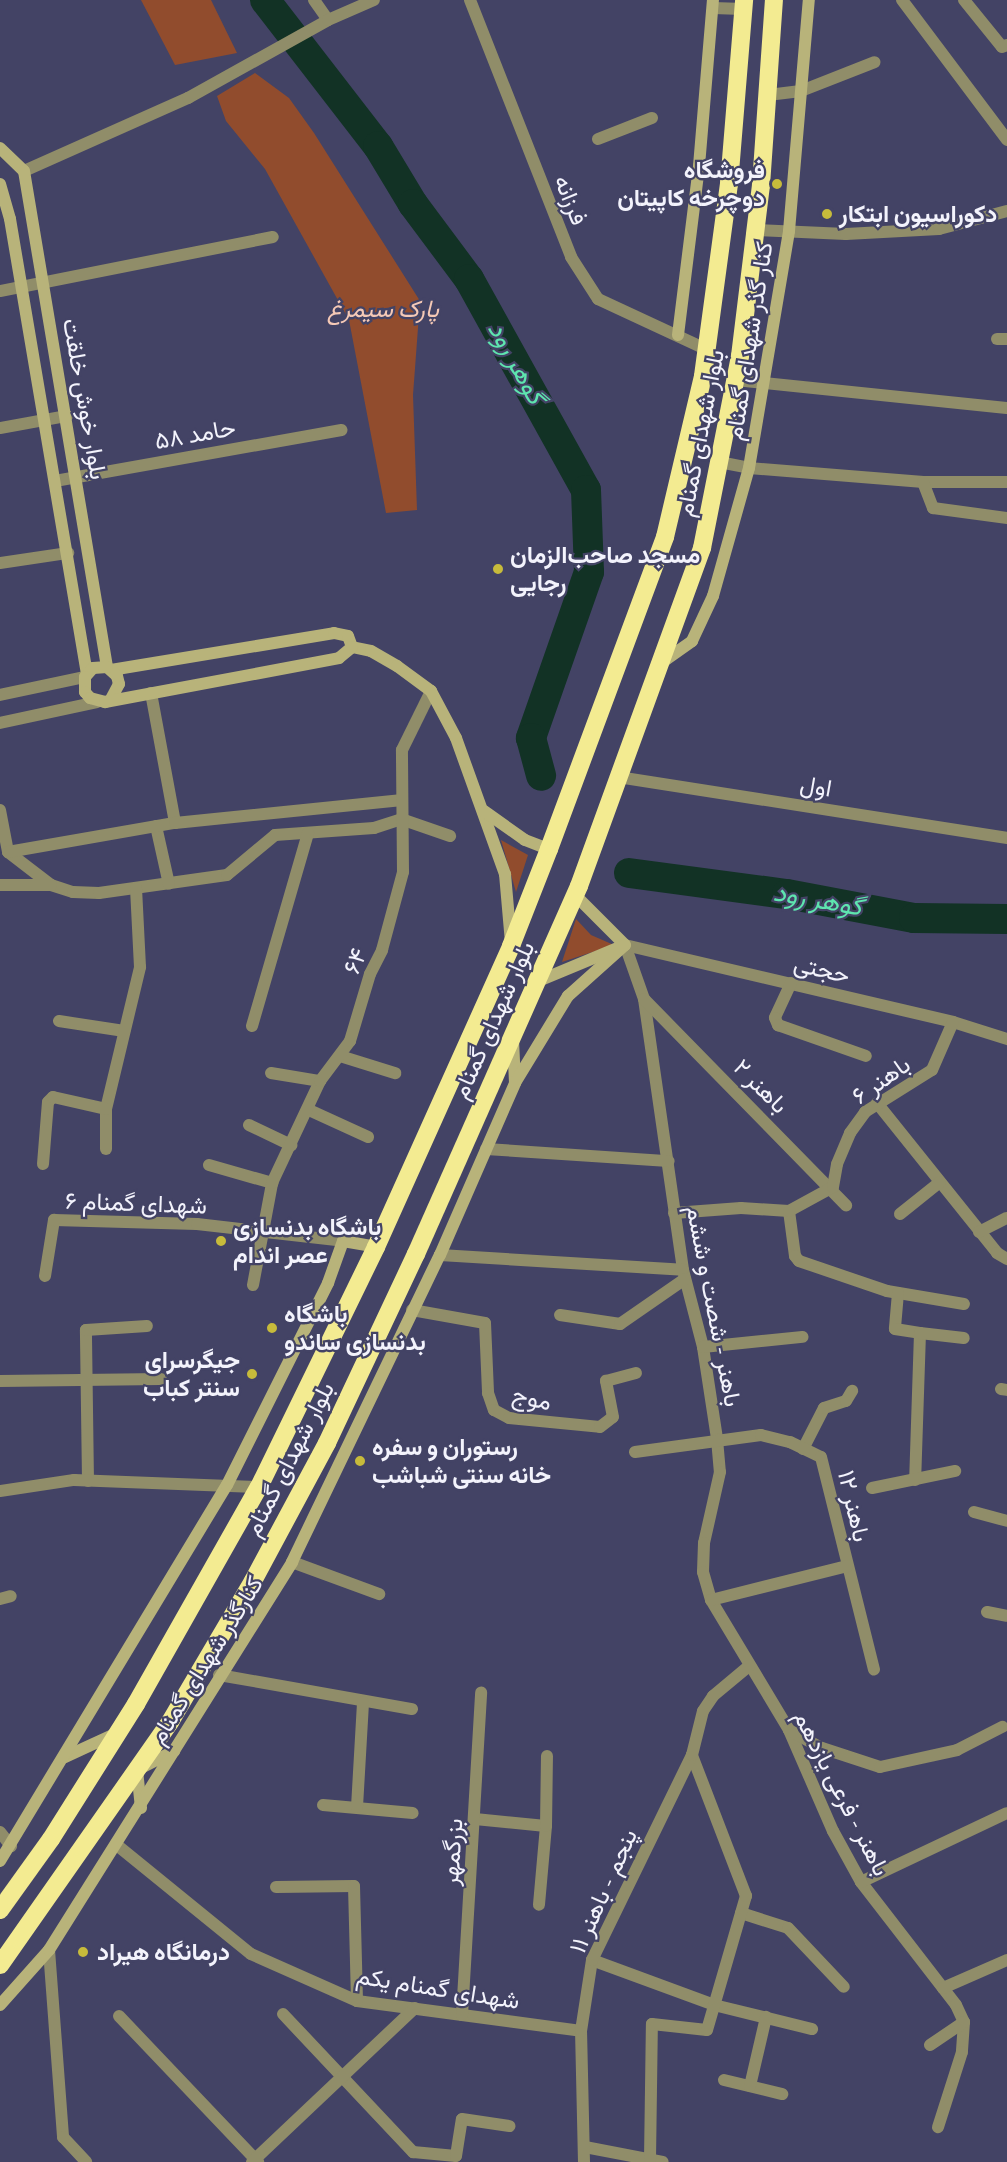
<!DOCTYPE html>
<html>
<head>
<meta charset="utf-8">
<style>
  body { margin:0 }
  #map { position:relative; width:1007px; height:2162px; overflow:hidden; background:#434365; font-family:"Zilla Slab",Vazirmatn,serif }
  div>[style] { position:absolute }
  [style*='--x'] { left:calc(var(--x)*1px); top:calc(var(--y)*1px); width:calc(var(--w)*1px); rotate:calc(var(--a)*1deg) }
  .green>* { inset:0; background:#914c2d }
  .river>* { height:30px; margin:-15px; padding:0 15px; transform-origin:15px; border-radius:15px; background:#123225 }
  .street>* { height:12px; margin:-6px; padding:0 6px; transform-origin:6px; border-radius:6px; background:#908d69 }
  .secondary>* { height:12px; margin:-6px; padding:0 6px; transform-origin:6px; border-radius:6px; background:#b8b37a }
  .highway>* { height:18px; margin:-9px; padding:0 9px; transform-origin:9px; border-radius:9px; background:#f3eb91 }
  .dots>* { width:16px; height:16px; translate:-50% -50%; box-sizing:border-box; border:3px solid #434365; border-radius:50% }
  span { translate:-50% -50%; white-space:nowrap; text-align:center; line-height:1.15; -webkit-text-stroke:4.5px #434365; paint-order:stroke }
  .poi-label { font-size:24px; color:#f3f3fc; font-weight:700 }
  .right { translate:-100% -50%; text-align:right }
  .left { translate:0 -50%; text-align:left }
  .street-label { font-size:24px; color:#f3f3fc }
  .park-label { font-size:24px; color:#f5c9b6; font-style:italic }
  .water-label { font-size:26px; color:#5ee5af; font-style:italic }
</style>
</head>
<body>
<div id="map">
  <div class="green">
    <i style="clip-path:polygon(141px 0,211px 0,237px 53px,175px 65px)"></i>
    <i style="clip-path:polygon(255px 73px,289px 98px,314px 133px,420px 301px,413px 395px,417px 510px,386px 513px,349px 320px,265px 169px,226px 121px,217px 96px)"></i>
    <i style="clip-path:polygon(501px 840px,528px 855px,516px 892px)"></i>
    <i style="clip-path:polygon(576px 919px,591px 935px,614px 945px,562px 962px)"></i>
  </div>
  <div class="river">
    <i style="--x:265;--y:0;--w:185;--a:52.3"></i>
    <i style="--x:378;--y:146;--w:68;--a:58.9"></i>
    <i style="--x:413;--y:204;--w:94;--a:53.3"></i>
    <i style="--x:469;--y:279;--w:241;--a:61"></i>
    <i style="--x:586;--y:490;--w:82;--a:87.9"></i>
    <i style="--x:589;--y:572;--w:176;--a:109.3"></i>
    <i style="--x:531;--y:738;--w:39;--a:75"></i>
    <i style="--x:629;--y:873;--w:159;--a:7.6"></i>
    <i style="--x:787;--y:894;--w:129;--a:10.7"></i>
    <i style="--x:914;--y:918;--w:93;--a:0.6"></i>
  </div>
  <div class="street">
    <i style="--x:314;--y:0;--w:24;--a:55"></i>
    <i style="--x:470;--y:0;--w:276;--a:68.5"></i>
    <i style="--x:571;--y:257;--w:50;--a:57.3"></i>
    <i style="--x:598;--y:299;--w:121;--a:24.9"></i>
    <i style="--x:902;--y:0;--w:175;--a:53.1"></i>
    <i style="--x:964;--y:0;--w:60;--a:51"></i>
    <i style="--x:1002;--y:47;--w:5;--a:-22"></i>
    <i style="--x:713;--y:8;--w:30;--a:2"></i>
    <i style="--x:768;--y:95;--w:33;--a:-7"></i>
    <i style="--x:801;--y:91;--w:79;--a:-21.4"></i>
    <i style="--x:598;--y:139;--w:58;--a:-21.3"></i>
    <i style="--x:24;--y:171;--w:180;--a:-24"></i>
    <i style="--x:188;--y:98;--w:160;--a:-29.1"></i>
    <i style="--x:328;--y:20;--w:50;--a:-23.5"></i>
    <i style="--x:756;--y:230;--w:90;--a:2.5"></i>
    <i style="--x:846;--y:234;--w:93;--a:-3.1"></i>
    <i style="--x:939;--y:229;--w:70;--a:-14.8"></i>
    <i style="--x:0;--y:291;--w:278;--a:-11.2"></i>
    <i style="--x:997;--y:339;--w:10;--a:0"></i>
    <i style="--x:735;--y:380;--w:273;--a:5.9"></i>
    <i style="--x:0;--y:428;--w:68;--a:-10.2"></i>
    <i style="--x:719;--y:462;--w:31;--a:11"></i>
    <i style="--x:749;--y:468;--w:175;--a:4.6"></i>
    <i style="--x:923;--y:482;--w:84;--a:0"></i>
    <i style="--x:55;--y:481;--w:291;--a:-10.1"></i>
    <i style="--x:923;--y:482;--w:28;--a:69"></i>
    <i style="--x:933;--y:508;--w:75;--a:7.7"></i>
    <i style="--x:0;--y:563;--w:69;--a:-8.4"></i>
    <i style="--x:151;--y:693;--w:132;--a:79.5"></i>
    <i style="--x:0;--y:695;--w:87;--a:-12"></i>
    <i style="--x:0;--y:723;--w:99;--a:-12.2"></i>
    <i style="--x:618;--y:777;--w:394;--a:8.9"></i>
    <i style="--x:0;--y:810;--w:43;--a:79.2"></i>
    <i style="--x:8;--y:852;--w:54;--a:37.5"></i>
    <i style="--x:51;--y:885;--w:23;--a:18"></i>
    <i style="--x:73;--y:892;--w:26;--a:2"></i>
    <i style="--x:99;--y:893;--w:129;--a:-8"></i>
    <i style="--x:227;--y:875;--w:62;--a:-39.8"></i>
    <i style="--x:275;--y:835;--w:99;--a:-4"></i>
    <i style="--x:374;--y:828;--w:28;--a:-18"></i>
    <i style="--x:401;--y:819;--w:52;--a:19.1"></i>
    <i style="--x:156;--y:826;--w:59;--a:77.4"></i>
    <i style="--x:8;--y:852;--w:169;--a:-9.9"></i>
    <i style="--x:175;--y:823;--w:226;--a:-5.8"></i>
    <i style="--x:0;--y:885;--w:51;--a:0"></i>
    <i style="--x:625;--y:945;--w:57;--a:70.6"></i>
    <i style="--x:644;--y:999;--w:274;--a:81.8"></i>
    <i style="--x:683;--y:1270;--w:80;--a:75.4"></i>
    <i style="--x:703;--y:1347;--w:93;--a:81.3"></i>
    <i style="--x:717;--y:1439;--w:33;--a:85"></i>
    <i style="--x:720;--y:1472;--w:73;--a:102.7"></i>
    <i style="--x:704;--y:1543;--w:29;--a:92"></i>
    <i style="--x:703;--y:1572;--w:29;--a:74"></i>
    <i style="--x:711;--y:1600;--w:152;--a:59"></i>
    <i style="--x:789;--y:1730;--w:110;--a:66.5"></i>
    <i style="--x:833;--y:1831;--w:58;--a:61.2"></i>
    <i style="--x:861;--y:1882;--w:155;--a:52.3"></i>
    <i style="--x:956;--y:2005;--w:19;--a:65"></i>
    <i style="--x:964;--y:2022;--w:30;--a:94"></i>
    <i style="--x:962;--y:2052;--w:79;--a:107.7"></i>
    <i style="--x:625;--y:945;--w:337;--a:13.2"></i>
    <i style="--x:953;--y:1022;--w:57;--a:17.5"></i>
    <i style="--x:791;--y:983;--w:38;--a:115"></i>
    <i style="--x:775;--y:1018;--w:8;--a:67"></i>
    <i style="--x:778;--y:1025;--w:93;--a:19.4"></i>
    <i style="--x:644;--y:999;--w:289;--a:45.6"></i>
    <i style="--x:59;--y:1021;--w:66;--a:8.7"></i>
    <i style="--x:252;--y:1026;--w:201;--a:-73.8"></i>
    <i style="--x:340;--y:1056;--w:58;--a:17.2"></i>
    <i style="--x:271;--y:1073;--w:50;--a:9.3"></i>
    <i style="--x:877;--y:1103;--w:192;--a:51.3"></i>
    <i style="--x:997;--y:1253;--w:12;--a:31"></i>
    <i style="--x:309;--y:1110;--w:65;--a:24.6"></i>
    <i style="--x:249;--y:1125;--w:47;--a:25.5"></i>
    <i style="--x:106;--y:1149;--w:40;--a:-90"></i>
    <i style="--x:106;--y:1109;--w:146;--a:-76.5"></i>
    <i style="--x:140;--y:967;--w:79;--a:-92.9"></i>
    <i style="--x:486;--y:1149;--w:183;--a:3.8"></i>
    <i style="--x:43;--y:1164;--w:62;--a:-85.4"></i>
    <i style="--x:48;--y:1102;--w:7;--a:-45"></i>
    <i style="--x:53;--y:1097;--w:54;--a:12.8"></i>
    <i style="--x:209;--y:1165;--w:66;--a:15.9"></i>
    <i style="--x:789;--y:1211;--w:45;--a:82.4"></i>
    <i style="--x:795;--y:1256;--w:6;--a:51"></i>
    <i style="--x:799;--y:1261;--w:93;--a:18.8"></i>
    <i style="--x:887;--y:1291;--w:78;--a:9.6"></i>
    <i style="--x:674;--y:1213;--w:67;--a:-4.3"></i>
    <i style="--x:741;--y:1208;--w:48;--a:3.6"></i>
    <i style="--x:789;--y:1211;--w:50;--a:-28.6"></i>
    <i style="--x:833;--y:1187;--w:23;--a:-80"></i>
    <i style="--x:837;--y:1164;--w:34;--a:-67"></i>
    <i style="--x:850;--y:1133;--w:26;--a:-54"></i>
    <i style="--x:865;--y:1112;--w:79;--a:-32.1"></i>
    <i style="--x:932;--y:1070;--w:52;--a:-66.4"></i>
    <i style="--x:900;--y:1214;--w:51;--a:-38.7"></i>
    <i style="--x:979;--y:1232;--w:31;--a:-27"></i>
    <i style="--x:440;--y:1255;--w:243;--a:3.5"></i>
    <i style="--x:45;--y:1276;--w:57;--a:-80.9"></i>
    <i style="--x:54;--y:1220;--w:143;--a:1.6"></i>
    <i style="--x:197;--y:1224;--w:147;--a:6.6"></i>
    <i style="--x:253;--y:1285;--w:104;--a:-79.4"></i>
    <i style="--x:272;--y:1183;--w:113;--a:-64.8"></i>
    <i style="--x:320;--y:1081;--w:50;--a:-53.1"></i>
    <i style="--x:350;--y:1041;--w:70;--a:-73.4"></i>
    <i style="--x:370;--y:974;--w:27;--a:-63"></i>
    <i style="--x:382;--y:950;--w:81;--a:-74.9"></i>
    <i style="--x:403;--y:872;--w:122;--a:-90.5"></i>
    <i style="--x:402;--y:750;--w:66;--a:-63.8"></i>
    <i style="--x:898;--y:1293;--w:36;--a:95"></i>
    <i style="--x:895;--y:1329;--w:25;--a:9"></i>
    <i style="--x:920;--y:1333;--w:147;--a:91.9"></i>
    <i style="--x:412;--y:1310;--w:74;--a:10.1"></i>
    <i style="--x:485;--y:1323;--w:70;--a:87.5"></i>
    <i style="--x:488;--y:1393;--w:18;--a:71"></i>
    <i style="--x:494;--y:1410;--w:17;--a:28"></i>
    <i style="--x:509;--y:1418;--w:91;--a:5.6"></i>
    <i style="--x:600;--y:1427;--w:16;--a:-38"></i>
    <i style="--x:613;--y:1417;--w:37;--a:-101"></i>
    <i style="--x:606;--y:1381;--w:31;--a:-15"></i>
    <i style="--x:560;--y:1315;--w:61;--a:8.5"></i>
    <i style="--x:620;--y:1324;--w:79;--a:-34.7"></i>
    <i style="--x:920;--y:1333;--w:44;--a:6.5"></i>
    <i style="--x:703;--y:1347;--w:100;--a:-5.8"></i>
    <i style="--x:0;--y:1381;--w:161;--a:-0.7"></i>
    <i style="--x:1001;--y:1389;--w:6;--a:9"></i>
    <i style="--x:803;--y:1449;--w:46;--a:-62.9"></i>
    <i style="--x:824;--y:1408;--w:23;--a:-18"></i>
    <i style="--x:846;--y:1401;--w:12;--a:-59"></i>
    <i style="--x:635;--y:1452;--w:127;--a:-7.7"></i>
    <i style="--x:761;--y:1435;--w:30;--a:14"></i>
    <i style="--x:790;--y:1442;--w:34;--a:26"></i>
    <i style="--x:821;--y:1457;--w:219;--a:76"></i>
    <i style="--x:88;--y:1481;--w:151;--a:-90.8"></i>
    <i style="--x:86;--y:1330;--w:61;--a:-3.8"></i>
    <i style="--x:872;--y:1488;--w:85;--a:-11.6"></i>
    <i style="--x:0;--y:1491;--w:75;--a:-8.5"></i>
    <i style="--x:74;--y:1480;--w:185;--a:2.2"></i>
    <i style="--x:974;--y:1512;--w:34;--a:15"></i>
    <i style="--x:292;--y:1562;--w:93;--a:20.2"></i>
    <i style="--x:0;--y:1599;--w:11;--a:-15"></i>
    <i style="--x:711;--y:1600;--w:140;--a:-14"></i>
    <i style="--x:987;--y:1612;--w:20;--a:11"></i>
    <i style="--x:219;--y:1675;--w:196;--a:10"></i>
    <i style="--x:789;--y:1730;--w:38;--a:29"></i>
    <i style="--x:822;--y:1748;--w:61;--a:18.1"></i>
    <i style="--x:880;--y:1767;--w:79;--a:-12.4"></i>
    <i style="--x:957;--y:1750;--w:51;--a:-27.1"></i>
    <i style="--x:323;--y:1805;--w:90;--a:5.1"></i>
    <i style="--x:357;--y:1807;--w:105;--a:-86.7"></i>
    <i style="--x:475;--y:1819;--w:71;--a:5.6"></i>
    <i style="--x:546;--y:1826;--w:79;--a:95.1"></i>
    <i style="--x:546;--y:1826;--w:70;--a:-89.2"></i>
    <i style="--x:0;--y:1832;--w:18;--a:52"></i>
    <i style="--x:118;--y:1846;--w:171;--a:39.1"></i>
    <i style="--x:251;--y:1954;--w:116;--a:23.9"></i>
    <i style="--x:357;--y:2001;--w:226;--a:7.6"></i>
    <i style="--x:861;--y:1882;--w:161;--a:-25.3"></i>
    <i style="--x:276;--y:1887;--w:78;--a:-0.7"></i>
    <i style="--x:354;--y:1886;--w:115;--a:88.5"></i>
    <i style="--x:741;--y:1913;--w:49;--a:17.7"></i>
    <i style="--x:788;--y:1928;--w:81;--a:46.5"></i>
    <i style="--x:49;--y:1950;--w:188;--a:85.7"></i>
    <i style="--x:63;--y:2137;--w:34;--a:47"></i>
    <i style="--x:592;--y:1960;--w:130;--a:20.2"></i>
    <i style="--x:714;--y:2005;--w:101;--a:13.8"></i>
    <i style="--x:943;--y:1988;--w:70;--a:-23.6"></i>
    <i style="--x:283;--y:2014;--w:190;--a:46.7"></i>
    <i style="--x:413;--y:2152;--w:43;--a:5.3"></i>
    <i style="--x:456;--y:2156;--w:37;--a:-81"></i>
    <i style="--x:462;--y:2119;--w:48;--a:8.5"></i>
    <i style="--x:462;--y:2015;--w:323;--a:-86.6"></i>
    <i style="--x:119;--y:2016;--w:202;--a:46.4"></i>
    <i style="--x:930;--y:2045;--w:41;--a:-34.1"></i>
    <i style="--x:724;--y:2080;--w:60;--a:13.6"></i>
    <i style="--x:750;--y:2086;--w:71;--a:-76.9"></i>
    <i style="--x:585;--y:2147;--w:79;--a:10.9"></i>
    <i style="--x:650;--y:2160;--w:136;--a:-89.2"></i>
    <i style="--x:652;--y:2024;--w:55;--a:6.2"></i>
    <i style="--x:707;--y:2030;--w:140;--a:-73.8"></i>
    <i style="--x:746;--y:1896;--w:151;--a:-111"></i>
    <i style="--x:252;--y:2162;--w:224;--a:-43.4"></i>
    <i style="--x:584;--y:2162;--w:131;--a:-91.3"></i>
    <i style="--x:581;--y:2031;--w:72;--a:-81.2"></i>
    <i style="--x:592;--y:1960;--w:228;--a:-64"></i>
    <i style="--x:692;--y:1755;--w:45;--a:-76"></i>
    <i style="--x:703;--y:1711;--w:18;--a:-56"></i>
    <i style="--x:713;--y:1696;--w:47;--a:-39.8"></i>
  </div>
  <div class="secondary">
    <i style="--x:0;--y:148;--w:33;--a:44"></i>
    <i style="--x:24;--y:171;--w:503;--a:80.5"></i>
    <i style="--x:0;--y:184;--w:36;--a:74"></i>
    <i style="--x:10;--y:219;--w:460;--a:80.4"></i>
    <i style="--x:678;--y:335;--w:170;--a:-82.9"></i>
    <i style="--x:699;--y:166;--w:167;--a:-85.2"></i>
    <i style="--x:352;--y:647;--w:19;--a:12"></i>
    <i style="--x:371;--y:651;--w:30;--a:30"></i>
    <i style="--x:397;--y:666;--w:42;--a:36.3"></i>
    <i style="--x:431;--y:691;--w:53;--a:62"></i>
    <i style="--x:456;--y:738;--w:145;--a:70.2"></i>
    <i style="--x:505;--y:874;--w:68;--a:85"></i>
    <i style="--x:661;--y:663;--w:38;--a:-35"></i>
    <i style="--x:692;--y:641;--w:50;--a:-65"></i>
    <i style="--x:713;--y:596;--w:133;--a:-74.3"></i>
    <i style="--x:749;--y:468;--w:240;--a:-80.4"></i>
    <i style="--x:789;--y:231;--w:232;--a:-85.1"></i>
    <i style="--x:111;--y:670;--w:226;--a:-9.4"></i>
    <i style="--x:334;--y:633;--w:14;--a:12"></i>
    <i style="--x:348;--y:636;--w:12;--a:70"></i>
    <i style="--x:111;--y:699;--w:17;--a:-62"></i>
    <i style="--x:119;--y:684;--w:8;--a:-104"></i>
    <i style="--x:117;--y:676;--w:13;--a:-138"></i>
    <i style="--x:107;--y:667;--w:14;--a:176"></i>
    <i style="--x:93;--y:668;--w:12;--a:132"></i>
    <i style="--x:85;--y:677;--w:15;--a:90"></i>
    <i style="--x:85;--y:692;--w:8;--a:50"></i>
    <i style="--x:90;--y:698;--w:16;--a:15"></i>
    <i style="--x:105;--y:702;--w:238;--a:-10.6"></i>
    <i style="--x:339;--y:658;--w:17;--a:-40"></i>
    <i style="--x:484;--y:811;--w:50;--a:35.3"></i>
    <i style="--x:525;--y:840;--w:26;--a:21"></i>
    <i style="--x:536;--y:982;--w:96;--a:-22.6"></i>
    <i style="--x:625;--y:945;--w:71;--a:-135"></i>
    <i style="--x:513;--y:1040;--w:42;--a:87.3"></i>
    <i style="--x:65;--y:1757;--w:57;--a:-24.8"></i>
    <i style="--x:141;--y:1808;--w:38;--a:-96"></i>
    <i style="--x:137;--y:1770;--w:42;--a:-27.2"></i>
    <i style="--x:0;--y:1861;--w:439;--a:-58.9"></i>
    <i style="--x:227;--y:1485;--w:226;--a:-63.4"></i>
    <i style="--x:328;--y:1283;--w:45;--a:-70.3"></i>
    <i style="--x:343;--y:1241;--w:34;--a:10"></i>
    <i style="--x:0;--y:2005;--w:74;--a:-48.3"></i>
    <i style="--x:49;--y:1950;--w:458;--a:-57.9"></i>
    <i style="--x:292;--y:1562;--w:341;--a:-64.3"></i>
    <i style="--x:440;--y:1255;--w:188;--a:-66.4"></i>
    <i style="--x:515;--y:1083;--w:102;--a:-58.7"></i>
    <i style="--x:568;--y:996;--w:76;--a:-41.8"></i>
  </div>
  <div class="highway">
    <i style="--x:0;--y:1910;--w:87;--a:-54.3"></i>
    <i style="--x:51;--y:1839;--w:160;--a:-57.8"></i>
    <i style="--x:136;--y:1704;--w:249;--a:-60.5"></i>
    <i style="--x:259;--y:1487;--w:267;--a:-64"></i>
    <i style="--x:376;--y:1247;--w:330;--a:-65.8"></i>
    <i style="--x:511;--y:946;--w:104;--a:-68.6"></i>
    <i style="--x:549;--y:849;--w:333;--a:-69.6"></i>
    <i style="--x:665;--y:537;--w:165;--a:-76.7"></i>
    <i style="--x:703;--y:376;--w:194;--a:-82.3"></i>
    <i style="--x:729;--y:184;--w:185;--a:-85.3"></i>
    <i style="--x:0;--y:1965;--w:297;--a:-55"></i>
    <i style="--x:170;--y:1722;--w:164;--a:-59.5"></i>
    <i style="--x:253;--y:1581;--w:157;--a:-61.8"></i>
    <i style="--x:327;--y:1443;--w:209;--a:-64.8"></i>
    <i style="--x:416;--y:1254;--w:402;--a:-66.1"></i>
    <i style="--x:579;--y:886;--w:360;--a:-70"></i>
    <i style="--x:702;--y:548;--w:196;--a:-78.8"></i>
    <i style="--x:740;--y:356;--w:172;--a:-83"></i>
    <i style="--x:761;--y:185;--w:185;--a:-86"></i>
  </div>
  <div class="dots">
    <i style="left:777px;top:184px;background:#c7bb3b"></i>
    <i style="left:827px;top:214px;background:#c7bb3b"></i>
    <i style="left:498px;top:569px;background:#c7bb3b"></i>
    <i style="left:221px;top:1241px;background:#c7bb3b"></i>
    <i style="left:272px;top:1328px;background:#c7bb3b"></i>
    <i style="left:252px;top:1374px;background:#c7bb3b"></i>
    <i style="left:360px;top:1461px;background:#c7bb3b"></i>
    <i style="left:83px;top:1952px;background:#c7bb3b"></i>
  </div>
  <div class="poi-label">
    <span class="right" style="left:765px;top:184px">فروشگاه<br>دوچرخه کاپیتان</span>
    <span class="left" style="left:839px;top:214px">دکوراسیون ابتکار</span>
    <span class="left" style="left:510px;top:569px">مسجد صاحب‌الزمان<br>رجایی</span>
    <span class="left" style="left:233px;top:1241px">باشگاه بدنسازی<br>عصر اندام</span>
    <span class="left" style="left:284px;top:1328px">باشگاه<br>بدنسازی ساندو</span>
    <span class="right" style="left:240px;top:1374px">جیگرسرای<br>سنتر کباب</span>
    <span class="left" style="left:372px;top:1461px">رستوران و سفره<br>خانه سنتی شباشب</span>
    <span class="left" style="left:97px;top:1952px">درمانگاه هیراد</span>
  </div>
  <div class="street-label">
    <span style="left:571px;top:200px;rotate:68deg">فرزانه</span>
    <span style="left:749px;top:341px;rotate:-81deg">کنار گذر شهدای گمنام</span>
    <span style="left:85px;top:399px;rotate:80deg">بلوار خوش خلقت</span>
    <span style="left:700px;top:433px;rotate:-79deg">بلوار شهدای گمنام</span>
    <span style="left:195px;top:434px;rotate:-10deg">حامد ۵۸</span>
    <span style="left:816px;top:786px;rotate:10deg">اول</span>
    <span style="left:355px;top:961px;rotate:-68deg">۶۴</span>
    <span style="left:822px;top:969px;rotate:13deg">حجتی</span>
    <span style="left:493px;top:1020px;rotate:-66deg">بلوار شهدای گمنام</span>
    <span style="left:881px;top:1080px;rotate:-35deg">باهنر ۶</span>
    <span style="left:761px;top:1086px;rotate:45deg">باهنر ۲</span>
    <span style="left:136px;top:1203px;rotate:2deg">شهدای گمنام ۶</span>
    <span style="left:714px;top:1306px;rotate:79deg">باهنر - شصت و ششم</span>
    <span style="left:532px;top:1398px;rotate:13deg">موج</span>
    <span style="left:289px;top:1459px;rotate:-63deg">بلوار شهدای گمنام</span>
    <span style="left:854px;top:1506px;rotate:77deg">باهنر ۱۲</span>
    <span style="left:206px;top:1660px;rotate:-58deg">کنارگذر شهدای گمنام</span>
    <span style="left:842px;top:1793px;rotate:63deg">باهنر - فرعی یازدهم</span>
    <span style="left:452px;top:1852px;rotate:-86deg">بزرگمهر</span>
    <span style="left:603px;top:1891px;rotate:-66deg">پنجم - باهنر ۱۱</span>
    <span style="left:438px;top:1988px;rotate:9deg">شهدای گمنام یکم</span>
  </div>
  <div class="park-label">
    <span style="left:383px;top:309px">پارک سیمرغ</span>
  </div>
  <div class="water-label">
    <span style="left:516px;top:363px;rotate:61deg">گوهر رود</span>
    <span style="left:818px;top:900px;rotate:10deg">گوهر رود</span>
  </div>
</div>
</body>
</html>
